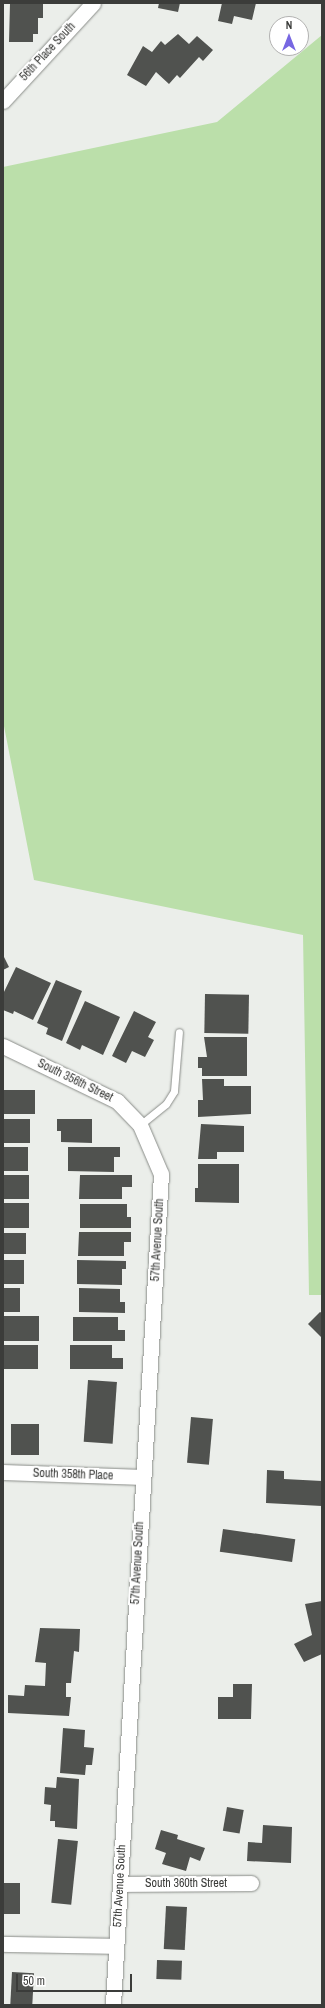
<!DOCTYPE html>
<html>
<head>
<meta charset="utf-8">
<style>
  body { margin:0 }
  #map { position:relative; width:325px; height:2008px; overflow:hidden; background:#ebeeea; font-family:"Archivo Narrow",sans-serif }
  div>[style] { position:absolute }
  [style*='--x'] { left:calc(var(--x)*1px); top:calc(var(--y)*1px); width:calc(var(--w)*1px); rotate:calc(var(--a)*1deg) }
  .green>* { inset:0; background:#bbdfaa }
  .building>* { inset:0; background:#50524f; transform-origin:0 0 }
  .roads { filter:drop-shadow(0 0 1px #898c88) drop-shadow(0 0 1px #898c88) }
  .service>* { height:7px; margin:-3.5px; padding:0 3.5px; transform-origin:3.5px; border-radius:3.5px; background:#fff }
  .minor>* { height:15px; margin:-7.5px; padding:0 7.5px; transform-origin:7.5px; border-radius:7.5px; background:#fff }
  span { translate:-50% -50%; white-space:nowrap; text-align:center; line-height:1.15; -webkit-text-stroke:4px #fff; paint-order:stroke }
  .street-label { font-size:12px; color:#3b3c3a }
  .frame { position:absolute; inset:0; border:4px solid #3b3c3a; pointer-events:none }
  .north { position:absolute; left:269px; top:16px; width:40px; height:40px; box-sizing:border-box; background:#fff; border:1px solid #b1b1b0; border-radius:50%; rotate:0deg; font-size:11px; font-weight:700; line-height:16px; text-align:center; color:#3b3c3a }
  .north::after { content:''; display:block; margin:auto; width:14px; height:18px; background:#7767e2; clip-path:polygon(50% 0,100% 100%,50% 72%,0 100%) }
  .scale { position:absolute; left:16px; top:1974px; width:116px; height:18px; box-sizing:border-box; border:2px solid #3b3c3a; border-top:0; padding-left:5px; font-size:12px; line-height:14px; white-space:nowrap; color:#3b3c3a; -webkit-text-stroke:3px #fff; paint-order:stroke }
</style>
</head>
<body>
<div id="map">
  <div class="green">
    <i style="clip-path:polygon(322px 35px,322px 1295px,309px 1295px,303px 935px,34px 880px,3px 721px,3px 167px,217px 122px)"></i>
  </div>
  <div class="building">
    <i style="clip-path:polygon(10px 3px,43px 3px,43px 18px,38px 18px,38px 34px,33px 34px,33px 42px,9px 42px)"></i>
    <i style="clip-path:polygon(159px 3px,180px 3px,178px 12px,158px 8px)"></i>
    <i style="clip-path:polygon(222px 3px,256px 3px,252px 20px,234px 16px,232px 24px,218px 21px)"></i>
    <i style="clip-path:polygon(178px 34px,189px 44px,197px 36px,213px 50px,203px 61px,199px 57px,180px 78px,177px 75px,169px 84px,156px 72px,146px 86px,127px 75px,143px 46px,152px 52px,161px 41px,165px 45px)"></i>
    <i style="clip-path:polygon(3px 955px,9px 967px,3px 970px)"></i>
    <i style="clip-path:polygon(16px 967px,51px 983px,33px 1020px,14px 1011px,13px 1014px,3px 1010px,3px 994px)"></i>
    <i style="clip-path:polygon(56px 980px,82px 991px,62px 1041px,46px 1034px,48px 1028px,37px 1023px)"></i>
    <i style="left:205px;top:994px;width:44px;height:39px;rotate:1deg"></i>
    <i style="clip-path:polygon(85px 1001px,120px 1017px,103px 1055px,82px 1045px,80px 1050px,66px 1043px)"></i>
    <i style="clip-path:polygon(134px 1011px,156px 1022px,148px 1037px,154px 1040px,145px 1057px,132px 1051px,126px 1063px,112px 1056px)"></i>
    <i style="clip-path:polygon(204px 1037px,247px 1037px,247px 1076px,202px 1076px,202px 1068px,198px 1068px,198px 1057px,207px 1057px)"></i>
    <i style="clip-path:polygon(202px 1079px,224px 1079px,224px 1086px,251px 1086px,251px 1114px,198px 1117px,198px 1100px,203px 1100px)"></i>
    <i style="left:3px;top:1090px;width:32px;height:24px"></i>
    <i style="left:3px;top:1119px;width:27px;height:24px"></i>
    <i style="clip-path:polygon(57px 1119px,92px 1119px,92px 1143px,61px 1142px,61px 1131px,57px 1131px)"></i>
    <i style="clip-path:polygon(201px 1124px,244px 1126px,244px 1152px,217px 1152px,217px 1159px,198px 1159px)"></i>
    <i style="left:3px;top:1147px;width:25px;height:24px"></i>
    <i style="clip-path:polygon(68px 1147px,120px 1147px,120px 1157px,114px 1157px,114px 1172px,68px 1171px)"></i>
    <i style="clip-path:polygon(198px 1164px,239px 1164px,239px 1203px,195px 1202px,195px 1188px,198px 1188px)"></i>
    <i style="left:3px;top:1175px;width:26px;height:24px"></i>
    <i style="clip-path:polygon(80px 1175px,132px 1175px,132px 1187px,122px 1187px,122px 1199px,79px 1199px)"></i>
    <i style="left:3px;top:1203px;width:26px;height:25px"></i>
    <i style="clip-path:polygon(80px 1204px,127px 1204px,127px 1217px,131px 1217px,131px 1228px,80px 1228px)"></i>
    <i style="clip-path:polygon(79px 1232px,131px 1232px,131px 1242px,124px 1242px,124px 1256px,78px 1256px)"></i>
    <i style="left:3px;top:1233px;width:23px;height:21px"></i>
    <i style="left:3px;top:1260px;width:21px;height:24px"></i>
    <i style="clip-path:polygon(77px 1260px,126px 1261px,126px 1269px,122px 1269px,122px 1285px,77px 1284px)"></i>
    <i style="left:3px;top:1288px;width:17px;height:24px"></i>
    <i style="clip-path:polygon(79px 1288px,120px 1289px,120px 1302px,125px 1302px,125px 1313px,79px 1312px)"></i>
    <i style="clip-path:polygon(320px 1312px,322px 1313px,321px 1337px,308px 1324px)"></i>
    <i style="left:3px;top:1316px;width:36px;height:25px"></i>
    <i style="clip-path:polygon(73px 1317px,118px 1317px,118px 1330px,125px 1330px,125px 1341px,73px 1341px)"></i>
    <i style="left:3px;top:1345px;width:35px;height:24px"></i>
    <i style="clip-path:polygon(70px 1345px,112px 1345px,112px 1358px,123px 1358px,123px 1369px,70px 1369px)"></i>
    <i style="left:88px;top:1380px;width:29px;height:62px;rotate:4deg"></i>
    <i style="left:191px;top:1417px;width:22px;height:46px;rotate:5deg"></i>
    <i style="left:11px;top:1424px;width:28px;height:31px"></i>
    <i style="clip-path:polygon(267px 1470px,284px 1471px,284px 1479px,322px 1481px,322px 1506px,266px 1503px)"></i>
    <i style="left:223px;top:1529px;width:73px;height:23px;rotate:8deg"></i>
    <i style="clip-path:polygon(322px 1601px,322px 1654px,304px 1662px,294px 1644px,312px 1635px,305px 1604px)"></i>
    <i style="clip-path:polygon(40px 1628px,80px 1629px,79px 1652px,74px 1651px,71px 1683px,66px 1683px,66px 1697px,71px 1697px,69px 1716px,8px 1713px,8px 1695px,24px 1696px,25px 1685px,45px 1686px,46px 1663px,35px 1662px)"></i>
    <i style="clip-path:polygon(233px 1684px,252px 1684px,251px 1719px,218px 1719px,218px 1697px,233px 1697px)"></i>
    <i style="clip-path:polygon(63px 1728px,85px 1730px,84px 1747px,94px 1748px,92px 1765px,86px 1765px,85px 1775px,60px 1773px)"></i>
    <i style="clip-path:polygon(57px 1777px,79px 1779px,77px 1829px,55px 1827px,55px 1821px,50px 1821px,51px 1805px,44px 1804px,45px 1787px,56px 1788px)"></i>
    <i style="left:227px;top:1807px;width:17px;height:24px;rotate:10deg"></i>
    <i style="clip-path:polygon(263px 1825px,292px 1827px,291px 1863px,247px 1861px,248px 1842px,262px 1843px)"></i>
    <i style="clip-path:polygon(161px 1830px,178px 1835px,177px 1839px,205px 1848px,200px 1861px,190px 1857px,186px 1871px,162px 1864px,166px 1853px,155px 1849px)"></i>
    <i style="left:58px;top:1839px;width:20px;height:64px;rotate:6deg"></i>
    <i style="left:3px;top:1883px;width:17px;height:31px"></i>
    <i style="left:166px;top:1906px;width:21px;height:43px;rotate:3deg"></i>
    <i style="left:157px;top:1960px;width:25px;height:19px;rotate:2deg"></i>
    <i style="left:12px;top:1972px;width:22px;height:33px;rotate:3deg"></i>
  </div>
  <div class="roads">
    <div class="service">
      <i style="--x:140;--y:1125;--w:33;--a:-39"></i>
      <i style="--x:166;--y:1104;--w:15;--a:-58"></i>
      <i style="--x:174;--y:1091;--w:59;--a:-85.2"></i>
    </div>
    <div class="minor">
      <i style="--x:3;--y:101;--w:133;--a:-47.4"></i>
      <i style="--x:3;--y:1046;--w:127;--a:25.8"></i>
      <i style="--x:117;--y:1101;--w:33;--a:46"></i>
      <i style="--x:140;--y:1125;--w:53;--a:66.8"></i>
      <i style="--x:161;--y:1174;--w:832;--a:93.31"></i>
      <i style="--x:3;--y:1472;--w:140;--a:2"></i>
      <i style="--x:120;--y:1884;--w:131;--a:-0.4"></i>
      <i style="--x:3;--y:1944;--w:113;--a:1"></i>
    </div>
  </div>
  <div class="street-label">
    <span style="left:48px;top:52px;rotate:-47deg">56th Place South</span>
    <span style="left:75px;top:1081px;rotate:26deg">South 356th Street</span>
    <span style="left:158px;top:1240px;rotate:-87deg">57th Avenue South</span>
    <span style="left:73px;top:1475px;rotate:2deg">South 358th Place</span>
    <span style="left:138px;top:1563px;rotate:-87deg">57th Avenue South</span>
    <span style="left:186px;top:1884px">South 360th Street</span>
    <span style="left:120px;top:1886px;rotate:-87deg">57th Avenue South</span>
  </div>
  <div class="frame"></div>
  <div class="north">N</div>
  <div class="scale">50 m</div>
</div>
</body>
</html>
